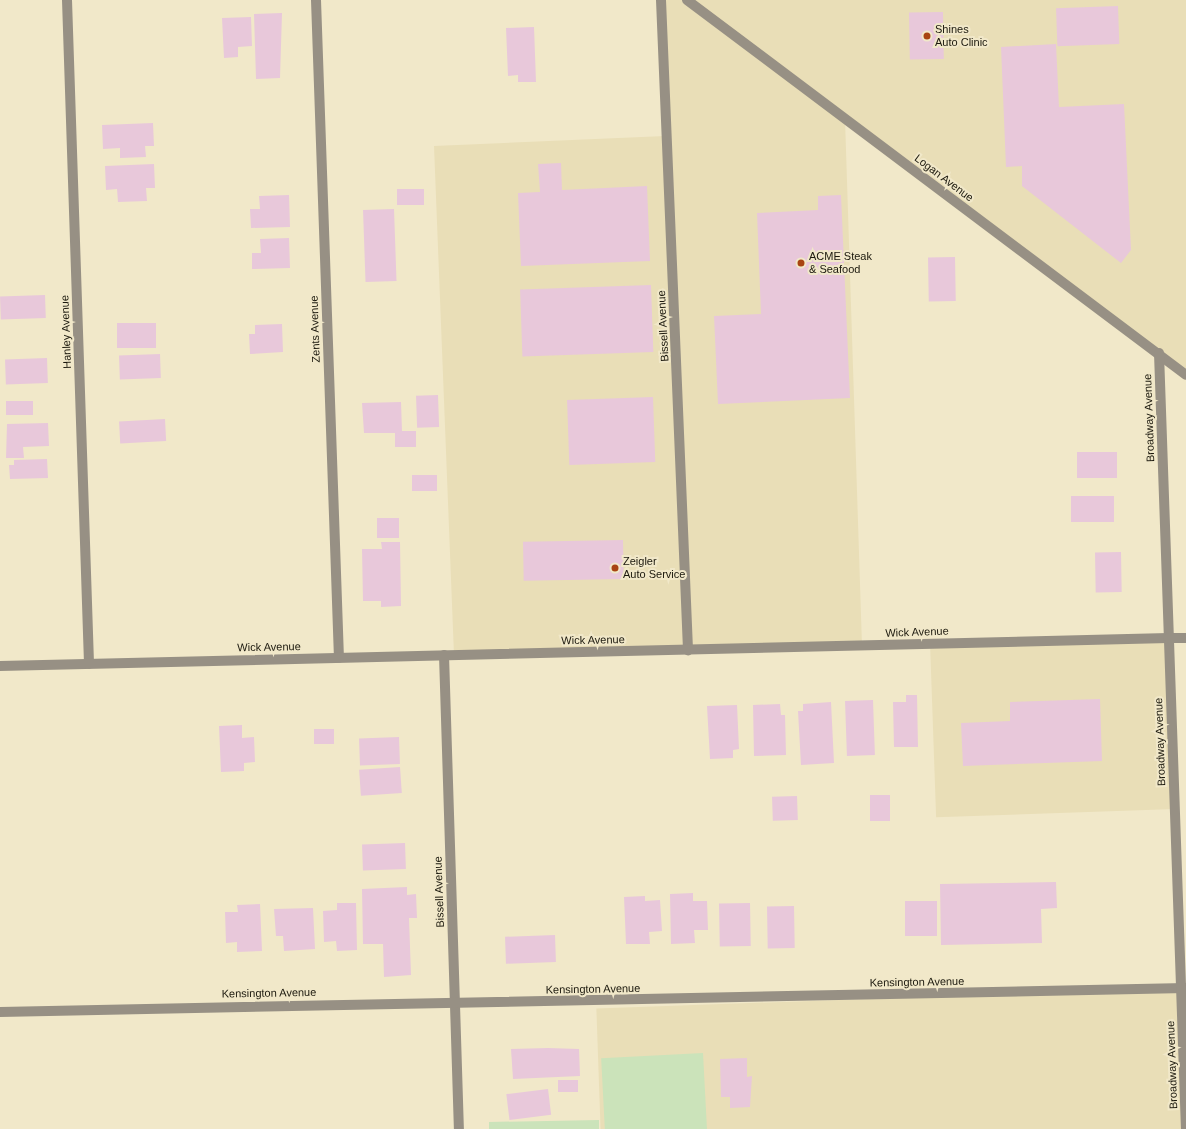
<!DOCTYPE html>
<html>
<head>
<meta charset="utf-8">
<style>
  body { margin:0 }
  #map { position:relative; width:1186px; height:1129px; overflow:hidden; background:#f1e8c9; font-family:Arial,sans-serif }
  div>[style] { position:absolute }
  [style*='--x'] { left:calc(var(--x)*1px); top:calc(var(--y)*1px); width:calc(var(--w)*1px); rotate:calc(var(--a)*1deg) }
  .built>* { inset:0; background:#e9deb7; transform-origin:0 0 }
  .green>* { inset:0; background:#cbe3ba; transform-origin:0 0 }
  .building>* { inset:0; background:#e8c8da; transform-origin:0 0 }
  .minor>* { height:10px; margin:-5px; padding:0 5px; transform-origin:5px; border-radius:5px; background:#979084 }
  .tertiary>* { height:10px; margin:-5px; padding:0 5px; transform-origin:5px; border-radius:5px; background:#979084 }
  .dots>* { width:11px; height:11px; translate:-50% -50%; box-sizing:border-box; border:2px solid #f1e8c9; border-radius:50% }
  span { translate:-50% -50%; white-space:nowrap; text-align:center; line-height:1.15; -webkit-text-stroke:4px #f1e8c9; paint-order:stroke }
  .poi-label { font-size:11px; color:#1b180d }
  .left { translate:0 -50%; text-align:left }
  .street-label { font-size:11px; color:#1b180d }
</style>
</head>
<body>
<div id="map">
  <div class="built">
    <i style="clip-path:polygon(661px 0,1186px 0,1186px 375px,845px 119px,862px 646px,454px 655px,434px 146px,665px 136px)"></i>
    <i style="left:1169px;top:638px;width:171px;height:239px;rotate:88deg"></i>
    <i style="left:1181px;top:988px;width:141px;height:585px;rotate:88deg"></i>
  </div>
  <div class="green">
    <i style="left:703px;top:1053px;width:76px;height:102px;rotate:87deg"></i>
    <i style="clip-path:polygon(599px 1120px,599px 1129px,489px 1129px,489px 1122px)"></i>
  </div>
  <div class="building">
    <i style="left:1118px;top:6px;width:38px;height:62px;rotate:88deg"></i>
    <i style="left:943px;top:12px;width:47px;height:34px;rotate:89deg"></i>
    <i style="clip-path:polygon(282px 13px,280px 78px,256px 79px,254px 14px)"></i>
    <i style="clip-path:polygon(251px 17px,252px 46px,238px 47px,238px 57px,224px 58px,222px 18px)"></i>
    <i style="clip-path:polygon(534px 27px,536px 82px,518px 82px,518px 75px,508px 76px,506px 28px)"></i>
    <i style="clip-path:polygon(1056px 44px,1059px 107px,1124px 104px,1131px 250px,1121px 263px,1022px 186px,1022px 166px,1006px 167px,1001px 47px)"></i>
    <i style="clip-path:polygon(153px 123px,154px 146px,145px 146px,146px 157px,120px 158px,120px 148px,103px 149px,102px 125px)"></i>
    <i style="clip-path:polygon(561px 163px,562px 190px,647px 186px,650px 261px,521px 266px,518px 193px,540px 192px,538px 164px)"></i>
    <i style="clip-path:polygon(154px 164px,155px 188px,146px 188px,147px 201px,118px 202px,117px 189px,106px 190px,105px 166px)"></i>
    <i style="left:424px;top:189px;width:16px;height:27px;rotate:90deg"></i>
    <i style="clip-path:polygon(289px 195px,290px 227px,251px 228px,250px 209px,260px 209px,259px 196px)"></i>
    <i style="clip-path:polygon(841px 195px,850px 398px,718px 404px,714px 316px,761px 314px,757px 213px,818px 210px,818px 196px)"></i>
    <i style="left:394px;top:209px;width:72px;height:31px;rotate:88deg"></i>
    <i style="clip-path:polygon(289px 238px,290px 268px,252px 269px,252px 253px,261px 253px,260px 239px)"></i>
    <i style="left:955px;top:257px;width:44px;height:27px;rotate:89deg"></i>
    <i style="left:651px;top:285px;width:67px;height:131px;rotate:88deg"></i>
    <i style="left:45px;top:295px;width:23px;height:45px;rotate:88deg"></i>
    <i style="left:156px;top:323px;width:25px;height:39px;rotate:90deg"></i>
    <i style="clip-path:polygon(282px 324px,283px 352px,250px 354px,249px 334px,255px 334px,255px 325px)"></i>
    <i style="left:160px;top:354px;width:24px;height:41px;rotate:88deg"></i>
    <i style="left:47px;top:358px;width:25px;height:42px;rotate:88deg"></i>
    <i style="left:438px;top:395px;width:32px;height:22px;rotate:88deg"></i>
    <i style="left:653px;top:397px;width:65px;height:86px;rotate:88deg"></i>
    <i style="left:33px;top:401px;width:14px;height:27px;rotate:90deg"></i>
    <i style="clip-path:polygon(401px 402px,402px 431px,416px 431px,416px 447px,395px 447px,395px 433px,364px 433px,362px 403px)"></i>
    <i style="left:165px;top:419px;width:22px;height:46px;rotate:87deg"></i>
    <i style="clip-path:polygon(48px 423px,49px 446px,23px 447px,24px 458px,6px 458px,7px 424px)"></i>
    <i style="left:1117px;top:452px;width:26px;height:40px;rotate:90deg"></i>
    <i style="clip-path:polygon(47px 459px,48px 478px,10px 479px,9px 465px,14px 465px,14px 460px)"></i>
    <i style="left:437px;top:475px;width:16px;height:25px;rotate:90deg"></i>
    <i style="left:1114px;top:496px;width:26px;height:43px;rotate:90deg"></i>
    <i style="left:377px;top:518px;width:22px;height:20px"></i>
    <i style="left:623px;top:540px;width:39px;height:100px;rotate:89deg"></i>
    <i style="clip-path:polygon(381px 542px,400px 542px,401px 606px,381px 607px,381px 601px,363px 601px,362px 549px,382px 549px)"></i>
    <i style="left:1121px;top:552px;width:40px;height:26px;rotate:89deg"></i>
    <i style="clip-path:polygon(906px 695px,917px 695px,918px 747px,894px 747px,893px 702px,906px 702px)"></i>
    <i style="clip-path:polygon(1100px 699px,1102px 761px,963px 766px,961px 723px,1010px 721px,1010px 702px)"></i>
    <i style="left:873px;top:700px;width:55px;height:28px;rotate:88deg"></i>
    <i style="clip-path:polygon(831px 702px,834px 763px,801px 765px,798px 711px,803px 711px,803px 704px)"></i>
    <i style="clip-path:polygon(780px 704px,781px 715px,785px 715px,786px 755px,754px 756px,753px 705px)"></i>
    <i style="clip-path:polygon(737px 705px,739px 749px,733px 750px,733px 758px,710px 759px,707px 706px)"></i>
    <i style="clip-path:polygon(242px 725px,242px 738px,254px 737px,255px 762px,244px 763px,244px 771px,221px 772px,219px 726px)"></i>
    <i style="left:334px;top:729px;width:15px;height:20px;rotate:90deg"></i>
    <i style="left:399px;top:737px;width:27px;height:40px;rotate:88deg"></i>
    <i style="left:400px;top:767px;width:26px;height:41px;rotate:86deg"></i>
    <i style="left:870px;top:795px;width:20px;height:26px"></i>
    <i style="left:797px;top:796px;width:24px;height:25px;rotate:88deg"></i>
    <i style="left:405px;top:843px;width:26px;height:43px;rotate:88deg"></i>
    <i style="clip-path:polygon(1056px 882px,1057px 908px,1041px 909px,1042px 943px,941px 945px,940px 884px)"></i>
    <i style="clip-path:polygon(407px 887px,407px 895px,416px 894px,417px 918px,409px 918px,411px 975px,384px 977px,383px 944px,363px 944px,362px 889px)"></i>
    <i style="clip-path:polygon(693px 893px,693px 901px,707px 901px,708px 930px,694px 930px,695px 943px,671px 944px,670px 894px)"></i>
    <i style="clip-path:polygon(645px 896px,645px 901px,660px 900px,662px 931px,649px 932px,650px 944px,626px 944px,624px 897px)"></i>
    <i style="left:905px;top:901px;width:32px;height:35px"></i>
    <i style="clip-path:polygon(337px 903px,356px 903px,357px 950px,337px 951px,336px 941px,324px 942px,323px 911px,337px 910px)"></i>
    <i style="left:750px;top:903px;width:43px;height:31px;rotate:89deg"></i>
    <i style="clip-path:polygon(260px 904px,262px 951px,237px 952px,237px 942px,226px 943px,225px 912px,238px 912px,237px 905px)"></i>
    <i style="left:794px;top:906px;width:42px;height:27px;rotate:89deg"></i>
    <i style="clip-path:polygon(313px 908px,315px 949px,284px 951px,283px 936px,276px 936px,274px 909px)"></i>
    <i style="left:555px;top:935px;width:27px;height:50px;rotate:88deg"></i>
    <i style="clip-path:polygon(548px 1048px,579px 1049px,580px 1076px,513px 1079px,511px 1049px)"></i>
    <i style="clip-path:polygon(747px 1058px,747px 1077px,752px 1076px,750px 1107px,730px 1108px,730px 1097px,721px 1097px,720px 1059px)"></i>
    <i style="left:578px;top:1080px;width:12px;height:20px;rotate:90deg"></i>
    <i style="left:548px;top:1089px;width:26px;height:42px;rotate:83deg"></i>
  </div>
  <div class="minor">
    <i style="--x:67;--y:0;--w:664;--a:88.1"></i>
    <i style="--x:316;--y:0;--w:658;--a:88"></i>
    <i style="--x:661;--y:0;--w:651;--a:87.62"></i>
    <i style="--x:444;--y:655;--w:474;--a:88.2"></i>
    <i style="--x:0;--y:666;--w:1169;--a:-1.37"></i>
    <i style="--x:0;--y:1012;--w:1186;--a:-1.16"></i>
  </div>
  <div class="tertiary">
    <i style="--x:687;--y:0;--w:624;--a:36.92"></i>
    <i style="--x:1159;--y:353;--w:776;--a:88.01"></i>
    <i style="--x:1169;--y:638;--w:17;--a:0"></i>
  </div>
  <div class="dots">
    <i style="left:927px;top:36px;background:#a84411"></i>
    <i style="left:801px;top:263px;background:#a84411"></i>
    <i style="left:615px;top:568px;background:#a84411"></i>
  </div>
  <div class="poi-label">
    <span class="left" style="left:935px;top:36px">Shines<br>Auto Clinic</span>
    <span class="left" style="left:809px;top:263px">ACME Steak<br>&amp; Seafood</span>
    <span class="left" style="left:623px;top:568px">Zeigler<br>Auto Service</span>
  </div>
  <div class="street-label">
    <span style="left:944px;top:178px;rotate:37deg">Logan Avenue</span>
    <span style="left:663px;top:326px;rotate:-93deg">Bissell Avenue</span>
    <span style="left:315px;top:329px;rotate:-92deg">Zents Avenue</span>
    <span style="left:66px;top:332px;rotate:-92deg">Hanley Avenue</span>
    <span style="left:1149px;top:418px;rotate:-92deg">Broadway Avenue</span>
    <span style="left:917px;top:632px;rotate:-2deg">Wick Avenue</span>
    <span style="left:593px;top:640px;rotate:-1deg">Wick Avenue</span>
    <span style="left:269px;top:647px;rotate:-1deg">Wick Avenue</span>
    <span style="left:1160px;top:742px;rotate:-92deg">Broadway Avenue</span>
    <span style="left:439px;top:892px;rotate:-92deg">Bissell Avenue</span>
    <span style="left:917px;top:982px;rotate:-1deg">Kensington Avenue</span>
    <span style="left:593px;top:989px;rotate:-1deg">Kensington Avenue</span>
    <span style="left:269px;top:993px;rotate:-1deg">Kensington Avenue</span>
    <span style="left:1172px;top:1065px;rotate:-92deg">Broadway Avenue</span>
  </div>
</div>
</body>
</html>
